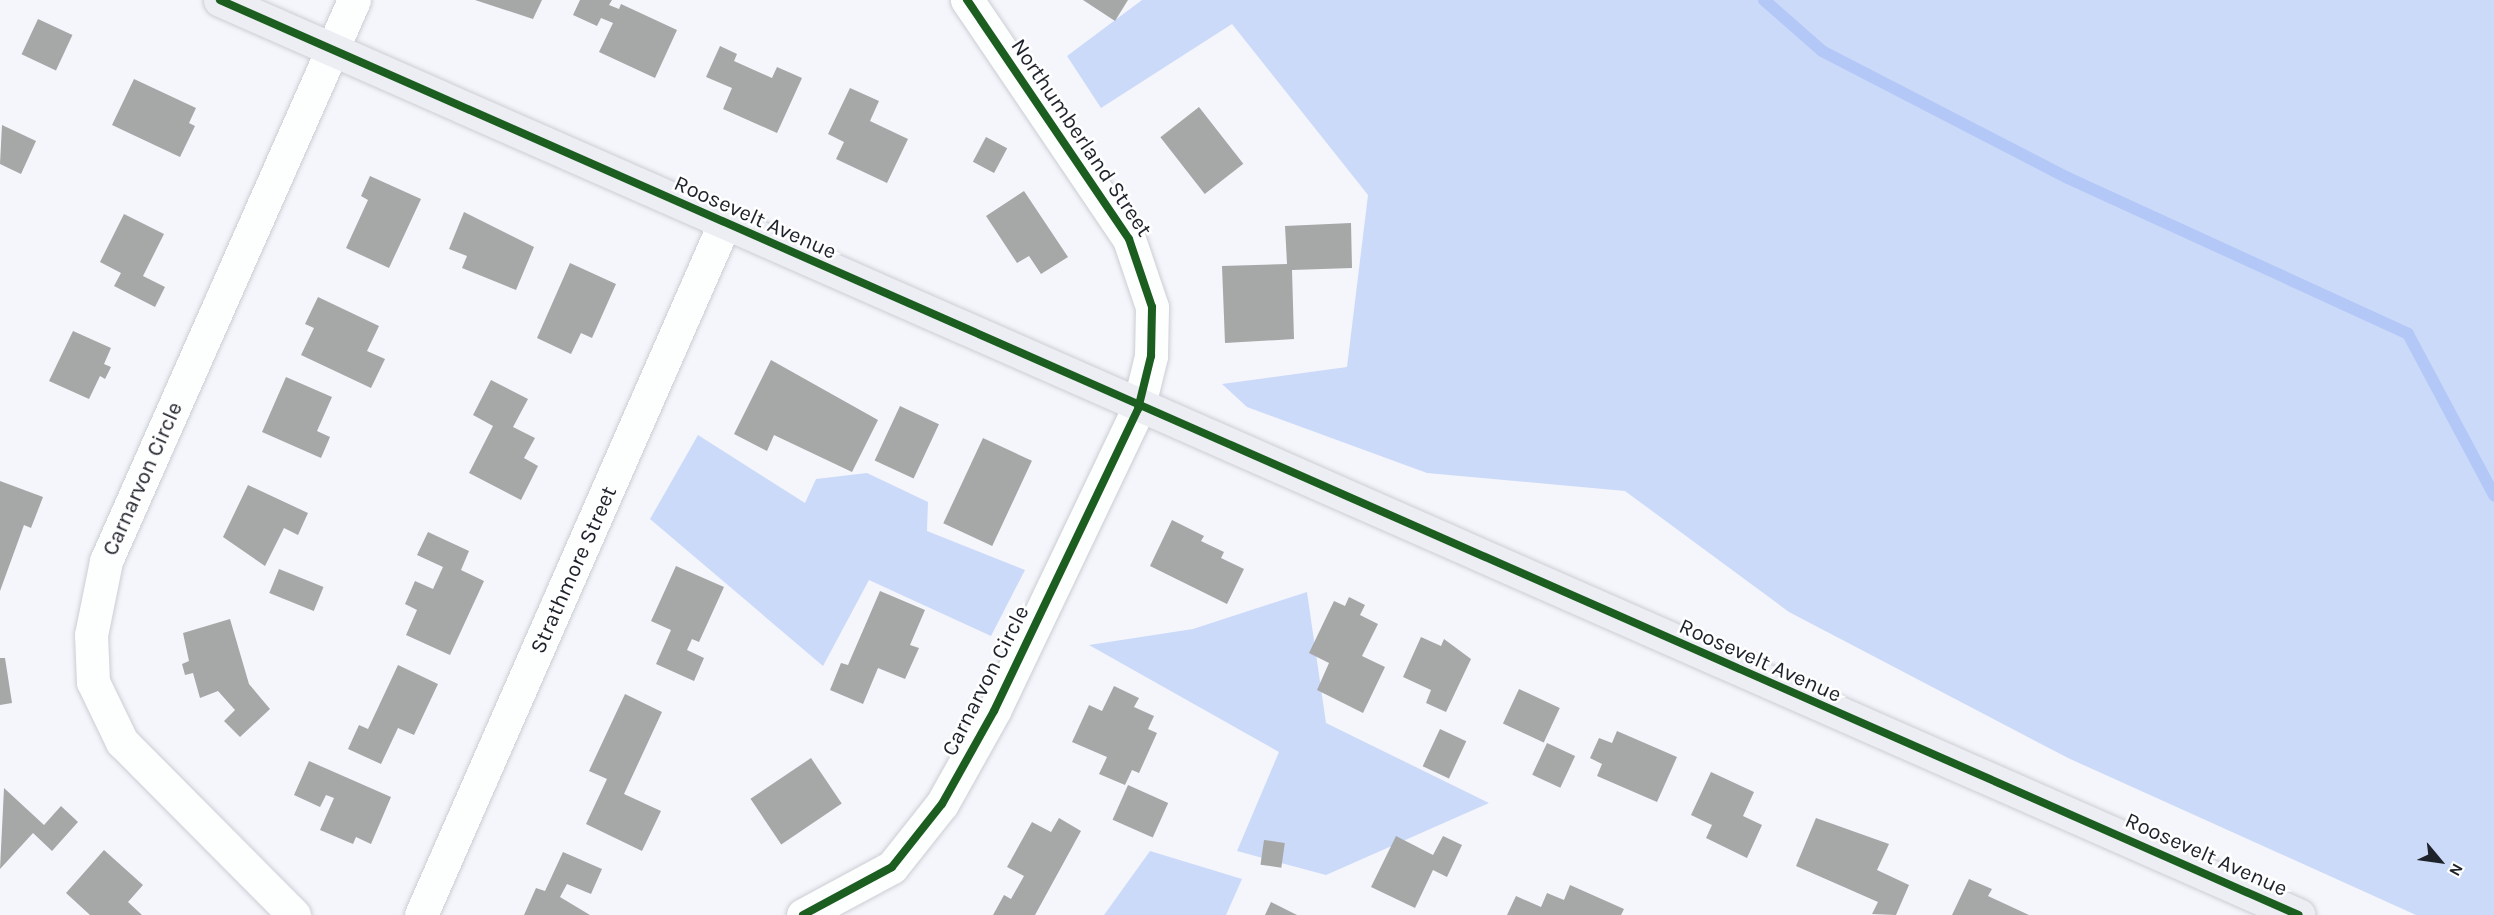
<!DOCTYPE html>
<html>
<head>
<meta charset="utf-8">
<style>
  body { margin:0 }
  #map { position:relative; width:2494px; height:915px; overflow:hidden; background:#f4f6fb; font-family:Karla,sans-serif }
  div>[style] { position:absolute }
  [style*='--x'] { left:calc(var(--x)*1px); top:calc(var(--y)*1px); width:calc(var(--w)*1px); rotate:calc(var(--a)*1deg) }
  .forest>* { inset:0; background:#ccdaf9 }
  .stream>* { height:12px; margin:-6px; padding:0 6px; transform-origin:6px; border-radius:6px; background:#b4c8f7 }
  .building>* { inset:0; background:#a5a8a7; transform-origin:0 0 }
  .roads { filter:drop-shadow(0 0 2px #cbcdd4) drop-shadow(0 0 2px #cbcdd4) }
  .minor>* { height:33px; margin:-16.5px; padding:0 16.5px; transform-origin:16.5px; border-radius:16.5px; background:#fdfefe }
  .major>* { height:33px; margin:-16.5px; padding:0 16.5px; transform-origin:16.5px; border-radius:16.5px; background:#eceef4 }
  .cycleway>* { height:8px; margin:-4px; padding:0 4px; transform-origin:4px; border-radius:4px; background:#1b5e20 }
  span { translate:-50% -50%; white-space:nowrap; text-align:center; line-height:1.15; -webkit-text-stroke:5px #fff; paint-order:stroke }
  .street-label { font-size:22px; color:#1e222a }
  .north { position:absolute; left:2410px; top:831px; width:60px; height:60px; -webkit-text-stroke:4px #fff; paint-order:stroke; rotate:119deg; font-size:16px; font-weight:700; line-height:24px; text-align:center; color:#1e222a }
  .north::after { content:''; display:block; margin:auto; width:21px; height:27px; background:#1e222a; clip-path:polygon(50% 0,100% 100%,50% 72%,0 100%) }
</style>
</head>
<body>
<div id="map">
  <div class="forest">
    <i style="clip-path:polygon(1142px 0,2494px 0,2494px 915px,2416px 915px,2068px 758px,1789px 612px,1625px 491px,1427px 473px,1247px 407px,1222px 384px,1347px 367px,1368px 195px,1232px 24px,1101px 108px,1067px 56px)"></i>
    <i style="clip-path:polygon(698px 435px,805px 503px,816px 479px,867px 473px,928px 502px,927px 531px,1025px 570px,991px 636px,869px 580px,823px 666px,650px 519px)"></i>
    <i style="clip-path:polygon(1307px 592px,1326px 723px,1489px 803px,1326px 875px,1237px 851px,1279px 752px,1089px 645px,1193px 629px)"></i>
    <i style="clip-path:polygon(1150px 851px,1242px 879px,1226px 915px,1104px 915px)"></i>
  </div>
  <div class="stream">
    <i style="--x:1764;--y:0;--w:77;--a:41.3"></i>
    <i style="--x:1822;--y:51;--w:277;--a:27.3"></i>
    <i style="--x:2068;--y:178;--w:374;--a:24.6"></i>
    <i style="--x:2408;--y:334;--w:183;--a:61.9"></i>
  </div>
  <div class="building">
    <i style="clip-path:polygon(475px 0,542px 0,533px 19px)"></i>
    <i style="clip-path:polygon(580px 0,612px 0,609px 5px,619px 9px,621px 4px,677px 30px,655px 78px,599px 52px,613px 23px,601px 18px,597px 26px,573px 15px)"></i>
    <i style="clip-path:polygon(1083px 0,1128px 0,1115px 21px)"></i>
    <i style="left:38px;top:19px;width:38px;height:39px;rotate:25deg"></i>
    <i style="clip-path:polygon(720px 46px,737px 54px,734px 61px,772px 78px,777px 67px,802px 78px,777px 133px,723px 109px,732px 88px,706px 77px)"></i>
    <i style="clip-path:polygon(134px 79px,196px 108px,189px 123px,195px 126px,180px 157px,112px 125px)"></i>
    <i style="clip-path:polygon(850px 88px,879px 101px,870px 121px,908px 139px,887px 183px,836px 159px,844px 142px,828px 134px)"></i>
    <i style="left:1199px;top:107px;width:72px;height:49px;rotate:52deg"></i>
    <i style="clip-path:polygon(2px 125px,36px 141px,21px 174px,0 164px)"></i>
    <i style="left:986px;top:137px;width:24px;height:28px;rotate:28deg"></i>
    <i style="clip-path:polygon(370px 176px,421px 199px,389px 268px,346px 248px,368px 200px,361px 196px)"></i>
    <i style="clip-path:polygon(1024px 191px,1068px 257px,1041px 274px,1029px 256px,1017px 263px,986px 216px)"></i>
    <i style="clip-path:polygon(464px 212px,534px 247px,516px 290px,462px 268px,467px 256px,449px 249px)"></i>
    <i style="clip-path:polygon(124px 214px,164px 234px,143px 276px,165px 287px,155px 307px,114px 286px,121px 273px,100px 262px)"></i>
    <i style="clip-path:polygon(1351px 223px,1352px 268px,1292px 270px,1294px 339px,1225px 343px,1222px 266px,1287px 264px,1285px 226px)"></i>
    <i style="clip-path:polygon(570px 263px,616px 284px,592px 338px,581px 333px,571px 354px,537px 338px)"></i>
    <i style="clip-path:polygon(318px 297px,379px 326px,367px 351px,385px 359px,371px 388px,301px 355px,314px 328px,305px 324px)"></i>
    <i style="clip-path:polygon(73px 331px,111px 348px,104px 364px,111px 367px,105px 379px,100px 376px,89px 399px,49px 381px)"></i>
    <i style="clip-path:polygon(771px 360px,878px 420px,852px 472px,774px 435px,767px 451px,734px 434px)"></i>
    <i style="clip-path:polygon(286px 377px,332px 397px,317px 431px,330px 437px,321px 458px,262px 432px)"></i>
    <i style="clip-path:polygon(491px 380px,528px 399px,513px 427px,535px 438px,524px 458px,538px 466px,521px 500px,469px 473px,493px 426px,473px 415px)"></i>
    <i style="left:900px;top:406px;width:43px;height:60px;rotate:25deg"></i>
    <i style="left:983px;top:438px;width:54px;height:94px;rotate:25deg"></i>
    <i style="clip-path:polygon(0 481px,43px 497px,31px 528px,24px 525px,0 591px)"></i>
    <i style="clip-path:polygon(248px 485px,308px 513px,298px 535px,284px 528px,265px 566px,223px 537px)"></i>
    <i style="clip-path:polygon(1172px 520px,1204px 536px,1201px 541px,1224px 552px,1221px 558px,1244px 569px,1227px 604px,1150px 566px)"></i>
    <i style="clip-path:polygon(428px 532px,469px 551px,461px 570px,484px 581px,450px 655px,406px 635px,417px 610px,405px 604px,415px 581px,433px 589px,443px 567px,417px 555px)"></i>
    <i style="clip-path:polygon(676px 566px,724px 587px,699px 642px,692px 639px,687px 650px,704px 658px,694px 681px,656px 664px,671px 630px,651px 621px)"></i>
    <i style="left:279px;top:569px;width:48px;height:26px;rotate:22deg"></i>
    <i style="clip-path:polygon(880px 591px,925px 610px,910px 645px,919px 648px,905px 679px,878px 668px,863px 704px,830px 690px,841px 663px,848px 665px)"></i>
    <i style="clip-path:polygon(1349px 597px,1365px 605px,1360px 615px,1378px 624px,1362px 656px,1385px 667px,1363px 713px,1317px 690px,1329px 663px,1309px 653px,1334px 601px,1345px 606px)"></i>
    <i style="clip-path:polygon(230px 619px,249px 684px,270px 709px,240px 737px,224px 721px,235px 710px,218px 691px,200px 698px,193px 673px,185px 675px,182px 664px,189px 661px,183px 633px)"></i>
    <i style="clip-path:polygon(1421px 637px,1441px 646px,1444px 639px,1471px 659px,1446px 712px,1426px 703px,1431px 690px,1403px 677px)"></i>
    <i style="clip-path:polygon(0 658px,5px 658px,12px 703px,0 705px)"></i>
    <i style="clip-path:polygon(398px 665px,438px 684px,414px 735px,398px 728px,381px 764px,348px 749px,359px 725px,368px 729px)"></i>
    <i style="clip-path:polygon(1114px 686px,1139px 698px,1134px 707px,1154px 716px,1148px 729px,1157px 733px,1139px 773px,1132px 770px,1125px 785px,1099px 774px,1107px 757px,1072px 742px,1089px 705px,1102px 711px)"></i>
    <i style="left:1519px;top:689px;width:45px;height:38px;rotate:25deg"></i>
    <i style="clip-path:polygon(625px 694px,662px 712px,624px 794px,661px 811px,642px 851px,586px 824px,607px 779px,589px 771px)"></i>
    <i style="left:1440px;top:729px;width:29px;height:41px;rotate:25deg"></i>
    <i style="clip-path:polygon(1617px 731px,1677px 757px,1657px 802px,1597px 776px,1602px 764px,1590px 758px,1599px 738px,1612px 743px)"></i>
    <i style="left:1547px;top:743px;width:31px;height:35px;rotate:25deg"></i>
    <i style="left:811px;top:758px;width:55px;height:73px;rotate:56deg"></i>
    <i style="clip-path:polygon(309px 761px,391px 797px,371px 844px,356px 837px,353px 844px,320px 830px,334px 798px,326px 795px,320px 807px,294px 795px)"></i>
    <i style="clip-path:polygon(1711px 772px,1754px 792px,1743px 816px,1762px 825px,1747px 858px,1706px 838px,1712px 825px,1691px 815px)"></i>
    <i style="left:1128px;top:785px;width:44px;height:38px;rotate:24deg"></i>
    <i style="clip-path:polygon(4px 788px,44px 825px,61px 806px,78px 822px,52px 851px,33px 833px,0 869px)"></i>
    <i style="clip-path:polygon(1059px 818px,1081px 831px,1035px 915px,993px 915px,1004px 895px,1011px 899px,1024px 876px,1007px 867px,1032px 822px,1051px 832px)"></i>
    <i style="clip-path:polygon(1816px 818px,1889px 844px,1877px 870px,1909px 885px,1896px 915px,1872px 914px,1878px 902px,1796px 866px)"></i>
    <i style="clip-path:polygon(1396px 836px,1433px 855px,1443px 836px,1462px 845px,1447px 877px,1433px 870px,1415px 908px,1371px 887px)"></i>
    <i style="left:1264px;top:840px;width:21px;height:25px;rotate:8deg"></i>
    <i style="clip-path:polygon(104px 850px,143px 885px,128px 902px,142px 915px,90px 915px,66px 893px)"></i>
    <i style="clip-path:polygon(563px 852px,602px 869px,591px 894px,567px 884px,560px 897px,590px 915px,524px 915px,536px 888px,545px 891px)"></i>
    <i style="clip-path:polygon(1969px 879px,1992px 889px,1988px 896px,2029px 915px,1952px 915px)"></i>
    <i style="clip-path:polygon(1570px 885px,1624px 909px,1621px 915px,1507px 915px,1516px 896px,1541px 907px,1547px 893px,1564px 900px)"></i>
    <i style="clip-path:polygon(1271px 902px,1297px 915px,1265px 915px)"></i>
  </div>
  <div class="roads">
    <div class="minor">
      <i style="--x:294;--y:915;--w:244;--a:-134.8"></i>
      <i style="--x:122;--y:742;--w:67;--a:-115.8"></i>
      <i style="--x:93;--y:682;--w:47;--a:-92.4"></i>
      <i style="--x:91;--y:635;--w:76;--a:-78.5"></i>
      <i style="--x:106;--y:561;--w:613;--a:-66.15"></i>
      <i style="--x:421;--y:915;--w:755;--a:-66.32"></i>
      <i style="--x:803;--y:915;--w:101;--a:-28.3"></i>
      <i style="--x:892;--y:867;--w:80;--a:-51.6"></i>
      <i style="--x:942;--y:804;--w:107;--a:-60.8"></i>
      <i style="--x:994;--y:711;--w:335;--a:-64.5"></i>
      <i style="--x:1138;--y:409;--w:55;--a:-76.2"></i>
      <i style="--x:1151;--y:356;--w:49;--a:-88.8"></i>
      <i style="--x:1152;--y:307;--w:72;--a:-108.7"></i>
      <i style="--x:1129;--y:239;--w:289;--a:-124.1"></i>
    </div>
    <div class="major">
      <i style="--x:220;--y:0;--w:2271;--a:23.76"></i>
    </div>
  </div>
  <div class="cycleway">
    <i style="--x:220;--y:0;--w:2271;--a:23.76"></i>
    <i style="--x:803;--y:915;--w:101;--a:-28.3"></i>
    <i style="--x:892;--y:867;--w:80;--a:-51.6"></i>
    <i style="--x:942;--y:804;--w:107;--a:-60.8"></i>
    <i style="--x:994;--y:711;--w:335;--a:-64.5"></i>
    <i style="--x:1138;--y:409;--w:55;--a:-76.2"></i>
    <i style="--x:1151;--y:356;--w:49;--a:-88.8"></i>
    <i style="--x:1152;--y:307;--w:72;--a:-108.7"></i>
    <i style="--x:1129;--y:239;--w:289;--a:-124.1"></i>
  </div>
  <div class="street-label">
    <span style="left:1081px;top:138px;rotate:56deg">Northumberland Street</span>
    <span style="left:755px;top:218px;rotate:24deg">Roosevelt Avenue</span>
    <span style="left:143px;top:479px;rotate:-66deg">Carnarvon Circle</span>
    <span style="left:574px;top:570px;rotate:-66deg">Strathmore Street</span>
    <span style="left:1760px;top:661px;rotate:24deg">Roosevelt Avenue</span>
    <span style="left:986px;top:681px;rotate:-63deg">Carnarvon Circle</span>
    <span style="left:2206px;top:855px;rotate:24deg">Roosevelt Avenue</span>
  </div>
  <div class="north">N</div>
</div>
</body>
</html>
